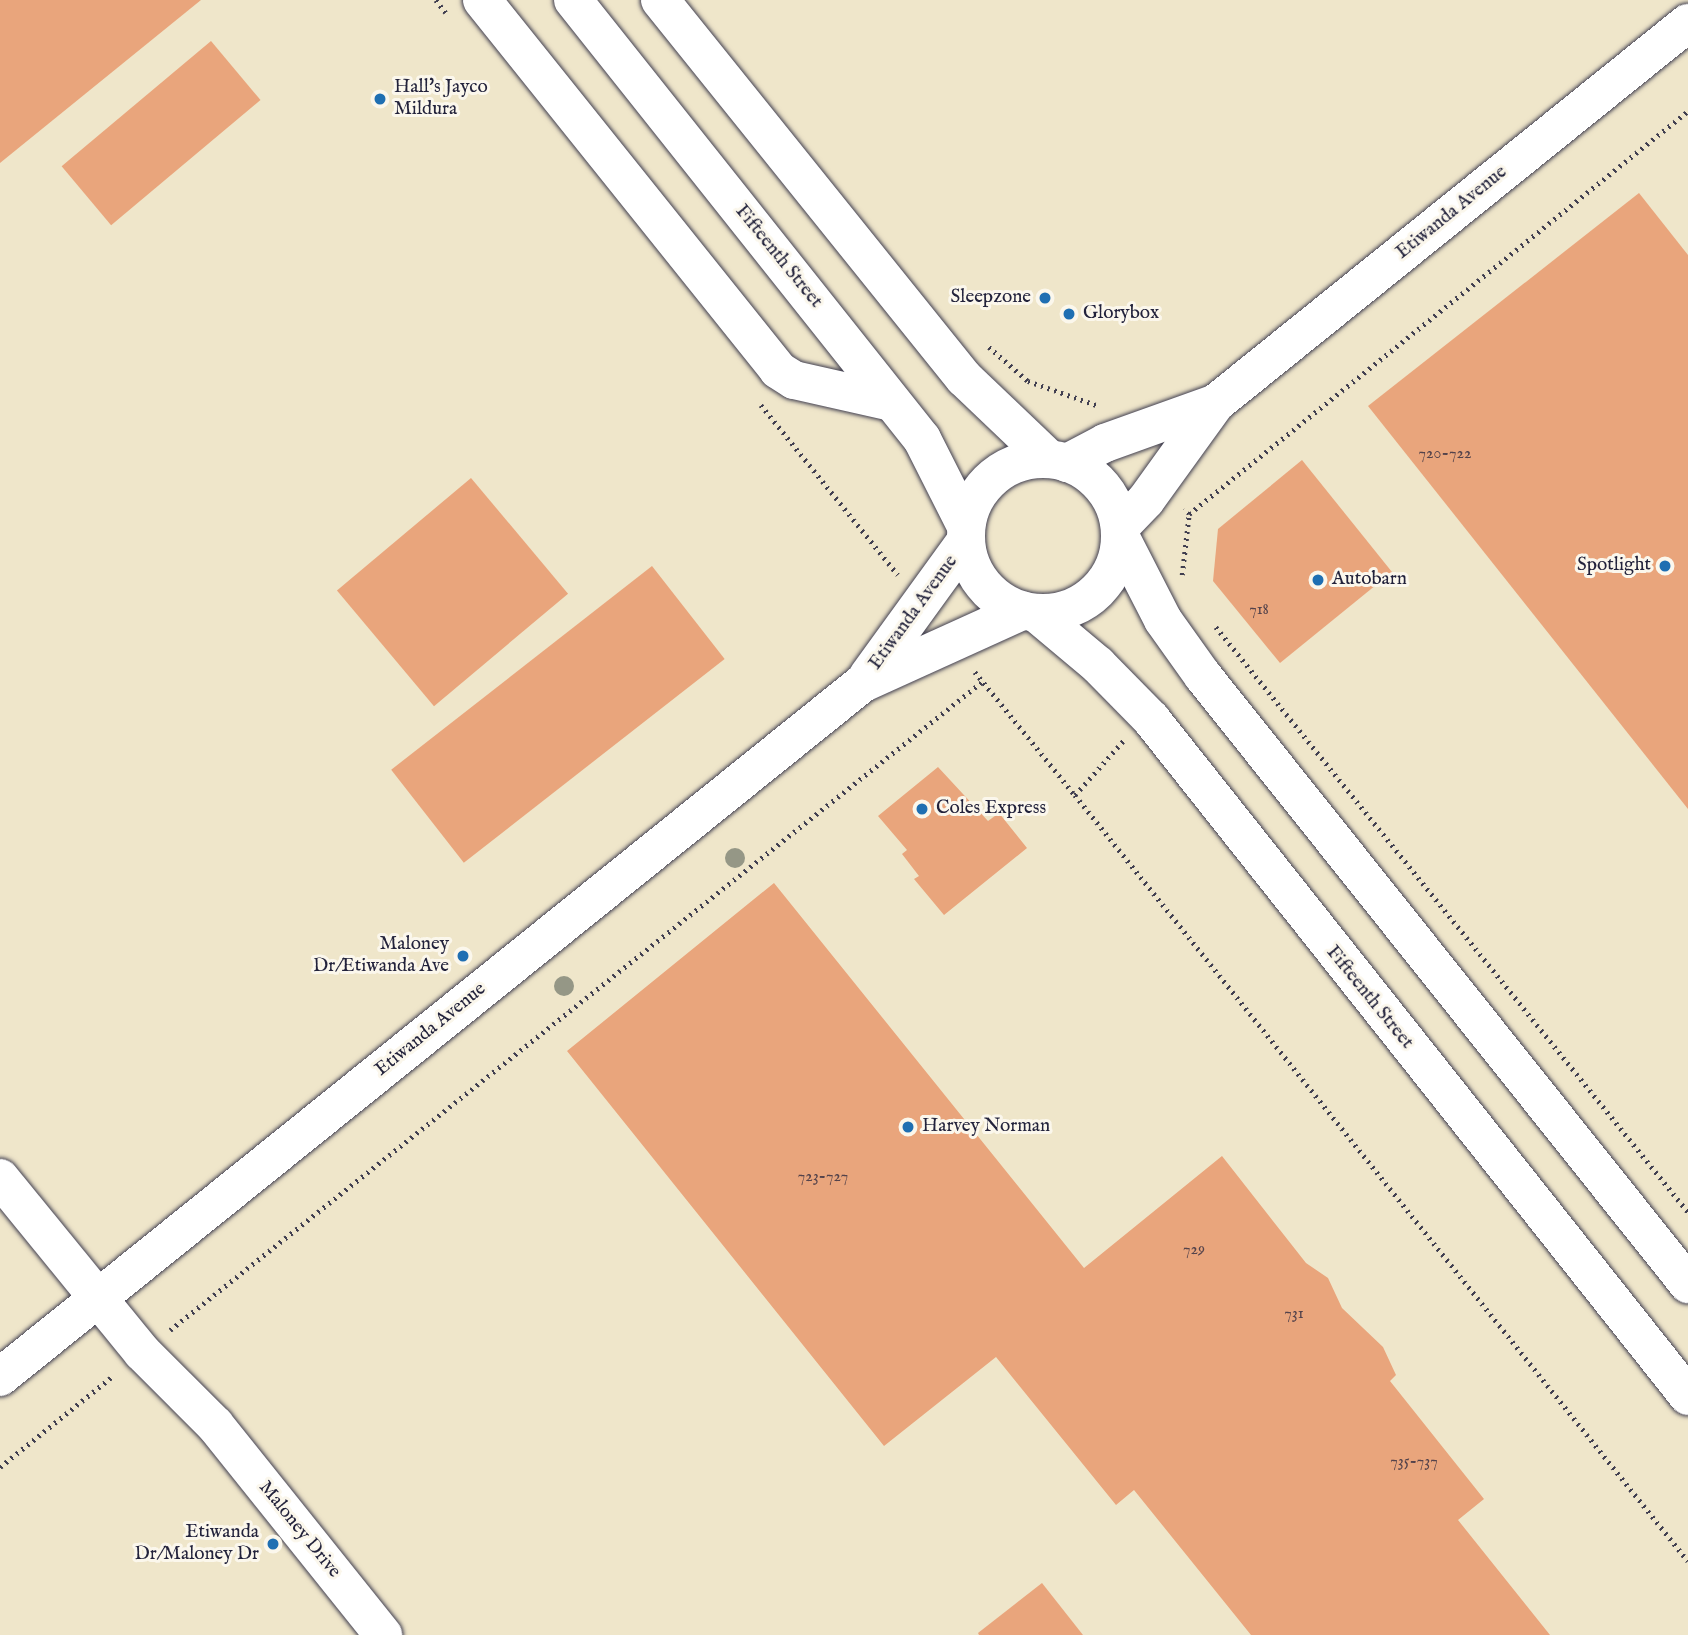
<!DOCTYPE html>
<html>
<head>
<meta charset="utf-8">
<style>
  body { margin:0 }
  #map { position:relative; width:1688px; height:1635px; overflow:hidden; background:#efe6ca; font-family:"IM FELL English",serif }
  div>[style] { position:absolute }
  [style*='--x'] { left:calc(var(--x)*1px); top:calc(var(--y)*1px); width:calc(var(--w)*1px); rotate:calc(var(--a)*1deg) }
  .building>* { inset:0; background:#e9a57c; transform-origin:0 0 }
  .path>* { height:4.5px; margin-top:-2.25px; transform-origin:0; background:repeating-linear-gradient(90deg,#413f50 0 2px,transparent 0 7px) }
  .roads { filter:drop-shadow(0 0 2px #413f50) drop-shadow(0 0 2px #413f50) }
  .minor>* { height:38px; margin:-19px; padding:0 19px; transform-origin:19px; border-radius:19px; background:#fff }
  .tertiary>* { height:38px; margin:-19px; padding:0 19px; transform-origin:19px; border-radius:19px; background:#fff }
  .trunk>* { height:38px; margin:-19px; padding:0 19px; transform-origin:19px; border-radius:19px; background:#fff }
  .trunk>.ring { margin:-19px; padding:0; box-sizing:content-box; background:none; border:38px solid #fff; border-radius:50% }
  .trees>* { width:20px; height:20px; margin:-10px; border-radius:50%; background:#959786 }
  .dots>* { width:19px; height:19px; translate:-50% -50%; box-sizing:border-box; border:4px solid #fbf7ec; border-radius:50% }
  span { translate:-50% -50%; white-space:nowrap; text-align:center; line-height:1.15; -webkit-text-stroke:6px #fbf7ec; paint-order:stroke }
  .number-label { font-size:16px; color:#54434b }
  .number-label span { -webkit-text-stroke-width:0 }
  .poi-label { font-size:19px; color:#22223b }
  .left { translate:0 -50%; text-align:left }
  .right { translate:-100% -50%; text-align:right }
  .street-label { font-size:19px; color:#22223b }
</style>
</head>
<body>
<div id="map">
  <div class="building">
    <i style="clip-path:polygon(0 0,201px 0,0 163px)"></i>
    <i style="left:211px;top:41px;width:77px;height:195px;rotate:50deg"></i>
    <i style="clip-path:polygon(1639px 193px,1688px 255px,1688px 809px,1368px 406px)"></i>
    <i style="clip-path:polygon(1302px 460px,1392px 572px,1280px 663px,1213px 581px,1218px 529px)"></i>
    <i style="left:471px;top:478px;width:151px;height:175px;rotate:50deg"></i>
    <i style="left:652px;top:566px;width:118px;height:331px;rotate:52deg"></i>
    <i style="clip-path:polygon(938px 767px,988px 821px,999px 813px,1027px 848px,944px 915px,914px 879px,919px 876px,902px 854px,907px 850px,878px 816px)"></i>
    <i style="clip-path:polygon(774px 883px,1084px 1268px,1222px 1156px,1306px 1263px,1328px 1278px,1342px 1308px,1383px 1347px,1396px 1375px,1390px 1381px,1484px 1499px,1458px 1520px,1550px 1635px,1251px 1635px,1134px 1490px,1116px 1505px,996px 1357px,884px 1446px,567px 1051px)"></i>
    <i style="clip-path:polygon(1042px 1583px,1083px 1635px,979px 1635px,978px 1633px)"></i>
  </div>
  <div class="path">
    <i style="--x:436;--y:0;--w:16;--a:52"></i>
    <i style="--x:989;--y:347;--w:52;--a:41.1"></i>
    <i style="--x:1028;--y:381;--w:75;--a:19.4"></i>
    <i style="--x:761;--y:405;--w:218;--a:51.1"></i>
    <i style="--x:1189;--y:514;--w:641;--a:-38.92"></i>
    <i style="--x:1182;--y:575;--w:61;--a:-83.5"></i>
    <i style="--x:1189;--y:514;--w:7;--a:-124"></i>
    <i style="--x:1216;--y:627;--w:752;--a:51.1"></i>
    <i style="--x:975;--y:672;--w:159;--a:50.9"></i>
    <i style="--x:1075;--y:795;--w:74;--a:-48.3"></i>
    <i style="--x:1075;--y:795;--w:981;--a:51.33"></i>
    <i style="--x:170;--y:1330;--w:1040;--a:-38.6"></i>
    <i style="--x:0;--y:1467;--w:146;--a:-38.9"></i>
  </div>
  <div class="roads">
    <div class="minor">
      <i style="--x:482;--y:0;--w:474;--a:51.3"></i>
      <i style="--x:778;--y:370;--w:19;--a:32"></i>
      <i style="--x:794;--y:380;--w:100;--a:12.7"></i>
      <i style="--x:0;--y:1178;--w:225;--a:50.8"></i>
      <i style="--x:142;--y:1352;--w:103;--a:45"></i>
      <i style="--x:215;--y:1425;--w:269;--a:51.3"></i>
    </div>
    <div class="tertiary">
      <i style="--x:1067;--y:463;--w:43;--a:-27.8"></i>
      <i style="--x:1105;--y:443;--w:118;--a:-19.8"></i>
      <i style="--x:1120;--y:527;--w:37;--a:-46"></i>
      <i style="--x:1146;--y:500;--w:120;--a:-54.2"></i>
      <i style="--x:1216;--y:403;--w:606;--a:-38.84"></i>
      <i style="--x:868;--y:676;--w:165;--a:-54.1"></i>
      <i style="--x:0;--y:1377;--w:1107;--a:-38.81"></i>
      <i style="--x:863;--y:683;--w:175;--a:-24.4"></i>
    </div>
    <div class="trunk">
      <i style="--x:573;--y:0;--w:561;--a:51.52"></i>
      <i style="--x:922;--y:439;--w:97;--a:63.2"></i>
      <i style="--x:660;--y:0;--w:485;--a:51.2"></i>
      <i style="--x:964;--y:378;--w:117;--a:43.6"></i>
      <i class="ring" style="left:966px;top:459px;width:116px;height:116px"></i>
      <i style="--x:1120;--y:536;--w:94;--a:62.9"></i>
      <i style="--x:1163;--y:620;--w:69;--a:54.5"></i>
      <i style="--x:1203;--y:676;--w:778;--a:51.42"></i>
      <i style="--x:1036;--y:613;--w:81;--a:40"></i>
      <i style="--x:1098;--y:665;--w:76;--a:45.5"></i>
      <i style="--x:1151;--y:719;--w:864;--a:51.58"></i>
    </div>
  </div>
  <div class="trees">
    <i style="left:735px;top:858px"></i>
    <i style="left:564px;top:986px"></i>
  </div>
  <div class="dots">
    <i style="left:380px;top:99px;background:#1f6fb2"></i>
    <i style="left:1045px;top:298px;background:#1f6fb2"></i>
    <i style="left:1069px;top:314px;background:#1f6fb2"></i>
    <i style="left:1665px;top:566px;background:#1f6fb2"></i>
    <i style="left:1318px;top:580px;background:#1f6fb2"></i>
    <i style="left:922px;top:809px;background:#1f6fb2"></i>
    <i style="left:463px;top:956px;background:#1f6fb2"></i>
    <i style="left:908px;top:1127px;background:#1f6fb2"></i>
    <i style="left:273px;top:1544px;background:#1f6fb2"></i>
  </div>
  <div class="number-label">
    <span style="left:1445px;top:454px">720-722</span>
    <span style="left:1259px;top:610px">718</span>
    <span style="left:823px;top:1177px">723-727</span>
    <span style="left:1194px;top:1250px">729</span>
    <span style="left:1294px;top:1314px">731</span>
    <span style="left:1414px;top:1462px">735-737</span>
  </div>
  <div class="poi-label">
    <span class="left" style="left:394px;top:99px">Hall's Jayco<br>Mildura</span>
    <span class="right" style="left:1031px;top:298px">Sleepzone</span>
    <span class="left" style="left:1083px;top:314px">Glorybox</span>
    <span class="right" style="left:1651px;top:566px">Spotlight</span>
    <span class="left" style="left:1332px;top:580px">Autobarn</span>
    <span class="left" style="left:936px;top:809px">Coles Express</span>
    <span class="right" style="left:449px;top:956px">Maloney<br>Dr/Etiwanda Ave</span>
    <span class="left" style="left:922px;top:1127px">Harvey Norman</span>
    <span class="right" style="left:259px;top:1544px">Etiwanda<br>Dr/Maloney Dr</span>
  </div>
  <div class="street-label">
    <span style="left:1452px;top:213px;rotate:-39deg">Etiwanda Avenue</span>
    <span style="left:778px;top:257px;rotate:51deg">Fifteenth Street</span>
    <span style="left:914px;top:613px;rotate:-54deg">Etiwanda Avenue</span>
    <span style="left:1369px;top:998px;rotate:51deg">Fifteenth Street</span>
    <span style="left:431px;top:1030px;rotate:-39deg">Etiwanda Avenue</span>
    <span style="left:299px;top:1530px;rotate:51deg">Maloney Drive</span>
  </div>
</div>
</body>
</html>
